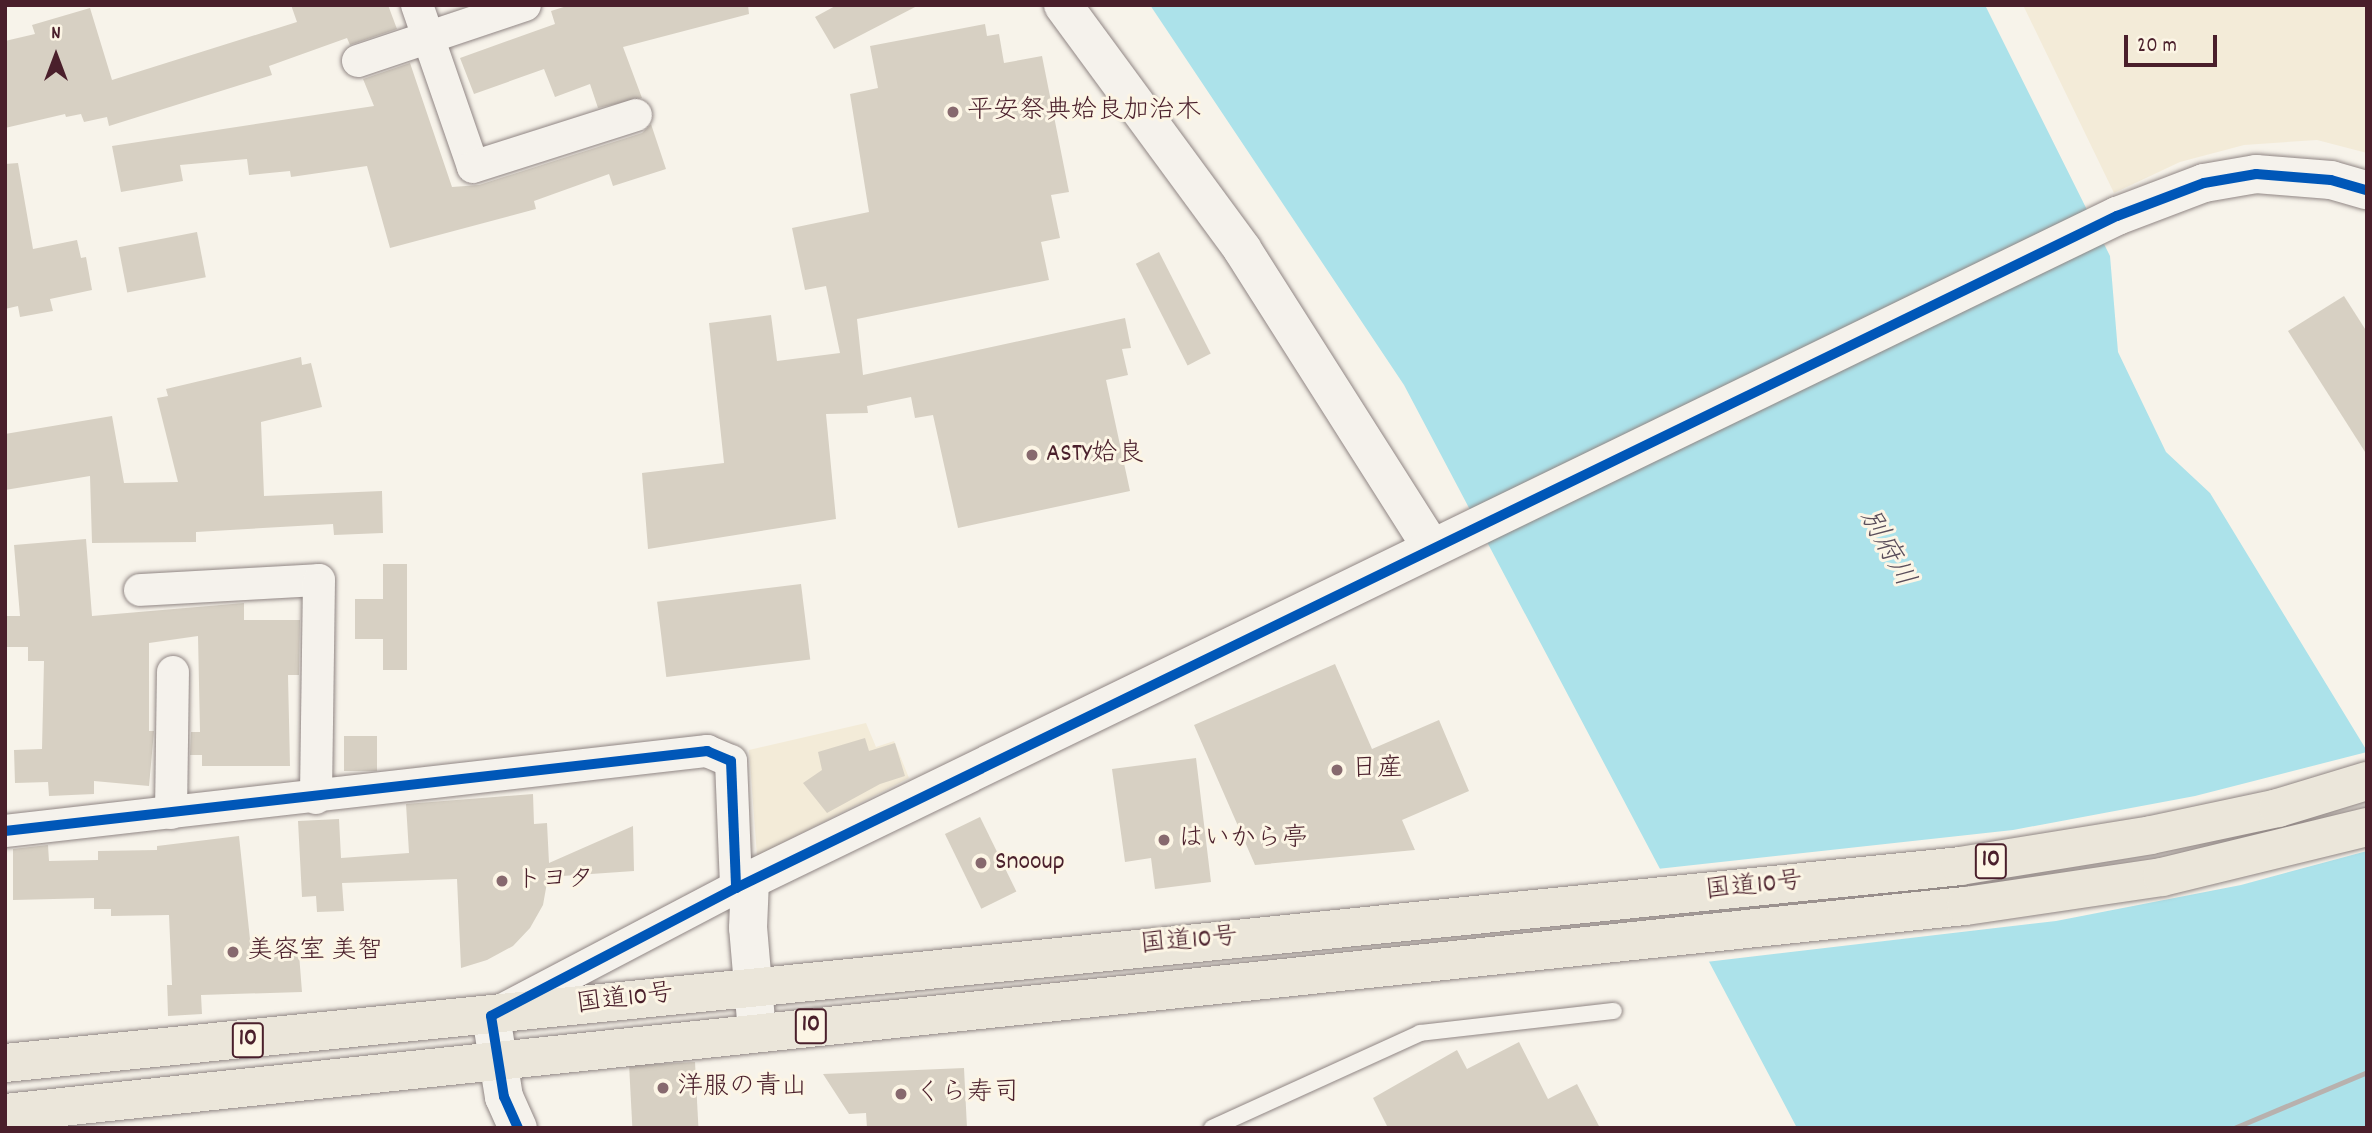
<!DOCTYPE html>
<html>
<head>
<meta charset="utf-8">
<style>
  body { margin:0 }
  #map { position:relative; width:2372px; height:1133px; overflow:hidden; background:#f7f3ea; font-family:Dekko,"Klee One",sans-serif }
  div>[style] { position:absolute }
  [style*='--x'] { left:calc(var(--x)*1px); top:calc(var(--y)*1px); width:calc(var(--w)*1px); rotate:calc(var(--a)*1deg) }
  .built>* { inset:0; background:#f3ebd8 }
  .water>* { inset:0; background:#ace2ea }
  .pier>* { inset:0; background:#f7f3ea }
  .building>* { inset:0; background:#d7d0c3; transform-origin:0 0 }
  .roads { filter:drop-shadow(0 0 2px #908684) drop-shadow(0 0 2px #908684) }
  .service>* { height:16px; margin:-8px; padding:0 8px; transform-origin:8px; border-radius:8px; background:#f5f2ec }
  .minor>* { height:32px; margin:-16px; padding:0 16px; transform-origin:16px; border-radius:16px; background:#f5f2ec }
  .tertiary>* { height:38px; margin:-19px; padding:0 19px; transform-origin:19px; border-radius:19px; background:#f5f2ec }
  .trunk>* { height:38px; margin:-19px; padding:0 19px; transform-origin:19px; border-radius:19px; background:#ebe6da }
  .rail>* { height:5px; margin:-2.5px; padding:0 2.5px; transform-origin:2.5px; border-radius:2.5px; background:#b8b1ae }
  .cycleway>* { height:10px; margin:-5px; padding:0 5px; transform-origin:5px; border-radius:5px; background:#0057b8 }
  .dots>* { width:19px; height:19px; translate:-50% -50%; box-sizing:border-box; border:4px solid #fcf5e5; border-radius:50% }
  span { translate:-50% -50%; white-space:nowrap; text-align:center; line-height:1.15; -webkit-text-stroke:6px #fcf5e5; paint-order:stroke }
  .shield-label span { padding:2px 5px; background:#fcf5e5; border:2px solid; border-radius:5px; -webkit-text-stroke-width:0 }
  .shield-label { font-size:24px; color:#4a1f2b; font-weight:700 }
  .poi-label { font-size:26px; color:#4a1f2b }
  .left { translate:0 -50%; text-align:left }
  .street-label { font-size:26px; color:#4a1f2b }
  .water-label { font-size:28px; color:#5a4e5b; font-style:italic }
  .frame { position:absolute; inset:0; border:7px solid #4a1f2b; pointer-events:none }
  .north { position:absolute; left:21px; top:21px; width:70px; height:70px; -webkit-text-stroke:5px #fcf5e5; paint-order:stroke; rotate:0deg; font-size:19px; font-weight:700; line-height:28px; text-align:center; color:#4a1f2b }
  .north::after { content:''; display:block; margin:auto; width:24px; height:32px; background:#4a1f2b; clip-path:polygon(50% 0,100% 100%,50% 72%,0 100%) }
  .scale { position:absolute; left:2124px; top:35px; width:93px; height:32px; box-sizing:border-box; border:4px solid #4a1f2b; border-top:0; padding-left:9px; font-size:21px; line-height:24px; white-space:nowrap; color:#4a1f2b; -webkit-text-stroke:5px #fcf5e5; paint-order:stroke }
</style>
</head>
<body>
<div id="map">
  <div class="built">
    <i style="clip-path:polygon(2023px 5px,2367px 5px,2367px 153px,2317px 140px,2244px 145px,2180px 162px,2114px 193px)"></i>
    <i style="clip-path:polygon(866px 723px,876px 747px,894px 741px,909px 778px,757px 856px,749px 750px)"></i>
  </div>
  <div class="water">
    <i style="clip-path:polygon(1150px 5px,1985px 5px,2110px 256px,2118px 352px,2166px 452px,2210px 493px,2367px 751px,2367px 1128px,1797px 1128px,1404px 385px)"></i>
  </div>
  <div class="pier">
    <i style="clip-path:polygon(2367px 752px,2367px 851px,2241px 885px,2056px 921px,1706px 962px,1657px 869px,2013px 830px,2195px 796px)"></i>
  </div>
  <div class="building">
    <i style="clip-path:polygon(291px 5px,388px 5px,397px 29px,350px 45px,347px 38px,269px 66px,272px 75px,109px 126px,107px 117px,84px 122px,81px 114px,66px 117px,65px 114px,5px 128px,5px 41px,35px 34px,32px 25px,90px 8px,112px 80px,297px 22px)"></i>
    <i style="clip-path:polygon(570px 5px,748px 5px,749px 14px,623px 47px,642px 98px,598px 108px,590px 84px,555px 97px,544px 69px,474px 94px,460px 58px,555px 24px,551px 11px)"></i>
    <i style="clip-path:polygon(837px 5px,919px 5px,834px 49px,815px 17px)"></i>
    <i style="clip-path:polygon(985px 24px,987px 36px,999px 34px,1004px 63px,1042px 56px,1069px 192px,1051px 195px,1060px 238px,1041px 242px,1049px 280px,857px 319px,863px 375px,1125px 318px,1131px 348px,1122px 349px,1128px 375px,1106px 380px,1130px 491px,958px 528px,933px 415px,915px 418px,911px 397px,867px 406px,868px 413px,826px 414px,836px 519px,648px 549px,642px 473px,724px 463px,709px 323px,771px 315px,777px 361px,840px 353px,826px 286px,805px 290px,792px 228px,869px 212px,850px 94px,878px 88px,870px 46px)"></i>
    <i style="clip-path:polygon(410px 63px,452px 187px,479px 185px,642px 133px,651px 124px,666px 169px,613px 186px,609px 174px,534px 201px,536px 209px,390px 248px,367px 166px,291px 177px,290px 171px,249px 175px,247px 159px,180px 165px,183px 181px,121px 192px,112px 146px,374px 106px,363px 79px)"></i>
    <i style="clip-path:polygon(18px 163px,33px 249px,77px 240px,81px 258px,86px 257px,92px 290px,50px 299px,53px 311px,20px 317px,18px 306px,5px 309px,5px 164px)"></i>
    <i style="left:197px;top:232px;width:46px;height:80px;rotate:79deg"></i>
    <i style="left:1159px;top:252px;width:114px;height:26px;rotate:63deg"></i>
    <i style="clip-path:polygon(2344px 296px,2367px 332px,2367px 455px,2288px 331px)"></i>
    <i style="clip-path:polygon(301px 357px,302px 365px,311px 363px,322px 407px,261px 422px,264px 496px,382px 491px,383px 533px,334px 535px,333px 524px,196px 532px,196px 542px,92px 543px,90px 476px,5px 490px,5px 434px,112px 416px,124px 483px,178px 482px,157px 398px,168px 396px,166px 389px)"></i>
    <i style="clip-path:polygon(86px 539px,92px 616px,244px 603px,244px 620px,300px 620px,299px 675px,288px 675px,290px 766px,202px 766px,202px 755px,190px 755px,191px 732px,200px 732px,198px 636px,149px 643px,149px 731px,154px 731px,149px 786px,94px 781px,94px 794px,49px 796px,48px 782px,15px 783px,14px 750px,42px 749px,44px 661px,28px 661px,28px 647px,5px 647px,5px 616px,20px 616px,14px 545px)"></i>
    <i style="clip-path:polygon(383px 564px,407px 564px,407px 670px,383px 670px,383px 639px,355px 639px,355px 599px,383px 599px)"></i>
    <i style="left:801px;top:584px;width:76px;height:145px;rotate:83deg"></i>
    <i style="clip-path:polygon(1335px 664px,1372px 749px,1439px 720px,1469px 791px,1402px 820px,1415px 850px,1255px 865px,1194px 725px)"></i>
    <i style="left:344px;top:736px;width:33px;height:35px"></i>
    <i style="clip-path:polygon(865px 738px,869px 751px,895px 743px,905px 776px,880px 784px,827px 813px,803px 783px,822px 770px,818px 752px)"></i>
    <i style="clip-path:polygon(1196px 758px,1211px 882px,1155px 889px,1151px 858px,1125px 862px,1112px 769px)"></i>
    <i style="clip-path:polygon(533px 794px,534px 824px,547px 823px,549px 863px,633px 826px,634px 871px,548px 877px,543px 905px,530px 928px,513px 946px,487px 960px,461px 968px,457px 879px,342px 883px,344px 911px,317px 912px,316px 896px,302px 897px,298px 821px,339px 819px,341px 858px,409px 853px,406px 804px)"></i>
    <i style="left:980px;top:817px;width:83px;height:39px;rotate:64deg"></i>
    <i style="clip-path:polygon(239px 836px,252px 958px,299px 954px,302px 992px,201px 995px,202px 1014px,168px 1016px,167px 985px,172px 985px,169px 915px,111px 916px,111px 909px,94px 909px,94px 898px,13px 900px,13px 849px,48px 845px,49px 861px,98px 860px,98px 851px,157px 850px,157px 846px)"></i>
    <i style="clip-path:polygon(1519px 1042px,1548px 1099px,1577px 1084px,1600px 1128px,1388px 1128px,1373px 1098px,1457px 1050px,1467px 1069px)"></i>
    <i style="left:695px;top:1062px;width:66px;height:66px;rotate:87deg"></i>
    <i style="clip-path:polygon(964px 1068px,967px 1128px,867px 1128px,866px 1113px,849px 1114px,823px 1074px)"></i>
  </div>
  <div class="roads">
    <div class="service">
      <i style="--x:1212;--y:1128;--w:229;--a:-24.5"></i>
      <i style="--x:1420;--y:1033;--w:195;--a:-6.5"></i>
    </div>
    <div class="minor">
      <i style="--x:417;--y:5;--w:171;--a:70.9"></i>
      <i style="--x:473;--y:167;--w:171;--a:-17.7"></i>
      <i style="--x:358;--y:61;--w:176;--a:-18.5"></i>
      <i style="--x:140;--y:590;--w:179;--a:-3.2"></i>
      <i style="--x:319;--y:580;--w:218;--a:90.8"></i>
      <i style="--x:171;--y:813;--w:141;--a:-89.2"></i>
      <i style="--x:5;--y:831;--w:707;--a:-6.5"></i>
      <i style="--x:707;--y:751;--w:26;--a:23"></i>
      <i style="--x:731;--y:761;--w:127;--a:87.7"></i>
      <i style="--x:504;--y:1009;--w:278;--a:-27.7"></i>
    </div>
    <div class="tertiary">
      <i style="--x:1063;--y:5;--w:303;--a:53.7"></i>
      <i style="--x:1242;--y:249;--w:354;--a:57.6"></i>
      <i style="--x:491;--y:1016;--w:82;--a:80.9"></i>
      <i style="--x:504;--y:1097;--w:34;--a:66"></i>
      <i style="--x:757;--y:1032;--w:104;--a:-94.9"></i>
      <i style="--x:748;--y:928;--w:48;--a:-87.6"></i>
      <i style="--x:750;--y:880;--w:1520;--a:-25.91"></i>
      <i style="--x:2117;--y:216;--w:93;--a:-20.8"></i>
      <i style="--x:2204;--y:183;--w:53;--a:-9.8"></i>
      <i style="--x:2256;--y:174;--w:75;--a:4.6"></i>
      <i style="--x:2331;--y:180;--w:37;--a:16"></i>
    </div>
    <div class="trunk">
      <i style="--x:5;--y:1063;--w:1965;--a:-5.75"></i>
      <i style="--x:1960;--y:866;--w:193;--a:-9.2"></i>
      <i style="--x:2151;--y:835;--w:130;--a:-12"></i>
      <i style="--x:2278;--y:808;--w:93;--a:-16.9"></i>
      <i style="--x:5;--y:1113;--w:1972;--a:-6.03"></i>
      <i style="--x:1966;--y:906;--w:198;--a:-8.4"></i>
      <i style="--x:2162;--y:877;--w:211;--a:-13.7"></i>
    </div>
  </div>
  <div class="rail">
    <i style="--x:2234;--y:1128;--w:144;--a:-22.8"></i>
  </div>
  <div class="cycleway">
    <i style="--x:5;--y:831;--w:707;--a:-6.5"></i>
    <i style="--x:707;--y:751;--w:26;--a:23"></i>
    <i style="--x:731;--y:761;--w:127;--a:87.7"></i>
    <i style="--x:518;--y:1128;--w:34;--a:-114"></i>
    <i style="--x:504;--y:1097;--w:82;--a:-99.1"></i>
    <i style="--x:491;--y:1016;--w:276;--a:-27.6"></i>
    <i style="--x:736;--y:888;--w:1536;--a:-25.95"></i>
    <i style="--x:2117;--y:216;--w:93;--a:-20.8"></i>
    <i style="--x:2204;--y:183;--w:53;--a:-9.8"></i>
    <i style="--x:2256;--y:174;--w:75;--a:4.6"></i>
    <i style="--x:2331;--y:180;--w:37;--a:16"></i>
  </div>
  <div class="dots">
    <i style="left:953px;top:112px;background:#87696e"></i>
    <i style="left:1032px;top:455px;background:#87696e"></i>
    <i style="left:1337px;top:770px;background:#87696e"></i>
    <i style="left:1164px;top:840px;background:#87696e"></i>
    <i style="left:981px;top:863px;background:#87696e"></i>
    <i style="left:502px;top:881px;background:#87696e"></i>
    <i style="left:233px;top:952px;background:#87696e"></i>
    <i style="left:663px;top:1088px;background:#87696e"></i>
    <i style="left:901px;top:1094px;background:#87696e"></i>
  </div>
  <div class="shield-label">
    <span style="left:1991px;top:861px">10</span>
    <span style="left:811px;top:1026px">10</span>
    <span style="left:248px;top:1040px">10</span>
  </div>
  <div class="poi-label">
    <span class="left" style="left:967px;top:112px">平安祭典姶良加治木</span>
    <span class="left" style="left:1046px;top:455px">ASTY姶良</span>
    <span class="left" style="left:1351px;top:770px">日産</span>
    <span class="left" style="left:1178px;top:840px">はいから亭</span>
    <span class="left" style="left:995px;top:863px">Snooup</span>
    <span class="left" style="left:516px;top:881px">トヨタ</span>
    <span class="left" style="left:247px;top:952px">美容室 美智</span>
    <span class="left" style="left:677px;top:1088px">洋服の青山</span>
    <span class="left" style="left:915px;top:1094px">くら寿司</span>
  </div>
  <div class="street-label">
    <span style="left:1754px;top:887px;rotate:-6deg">国道10号</span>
    <span style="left:1189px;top:942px;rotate:-5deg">国道10号</span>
    <span style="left:625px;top:1000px;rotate:-7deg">国道10号</span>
  </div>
  <div class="water-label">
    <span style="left:1885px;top:549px;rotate:61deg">別府川</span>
  </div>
  <div class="frame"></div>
  <div class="north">N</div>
  <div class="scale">20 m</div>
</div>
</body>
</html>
